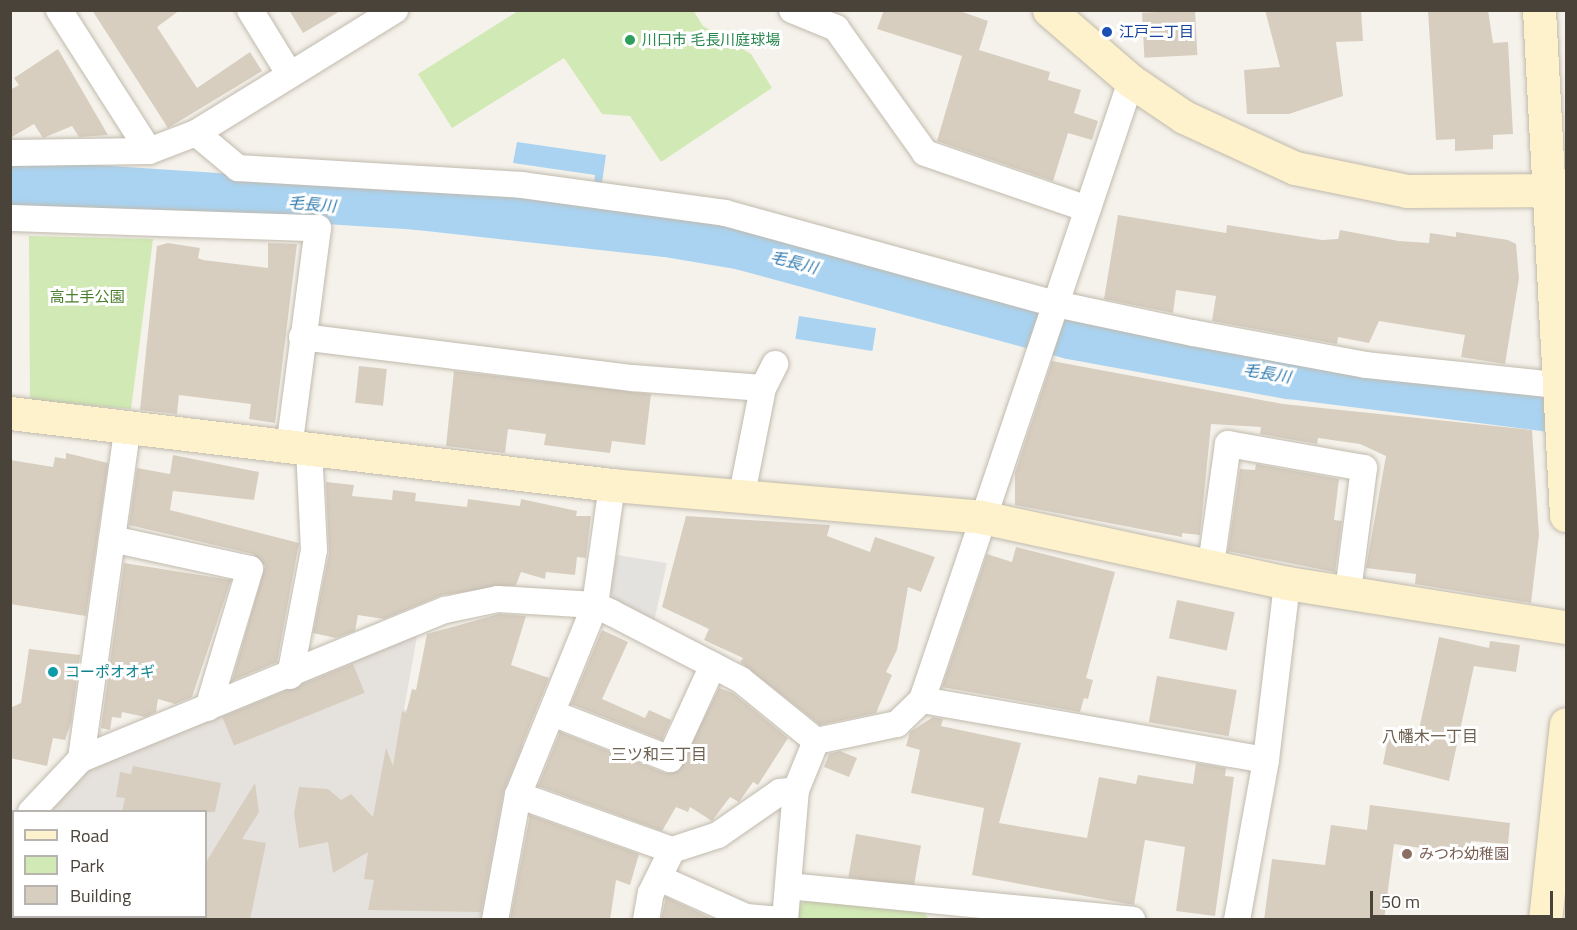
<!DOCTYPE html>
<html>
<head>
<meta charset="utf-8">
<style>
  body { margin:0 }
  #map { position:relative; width:1577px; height:930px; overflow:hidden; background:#f5f2eb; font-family:"Titillium Web","Noto Sans JP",sans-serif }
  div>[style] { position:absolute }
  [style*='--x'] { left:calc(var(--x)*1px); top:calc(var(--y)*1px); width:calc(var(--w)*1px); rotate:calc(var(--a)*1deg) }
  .industrial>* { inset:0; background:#e5e1dc }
  .green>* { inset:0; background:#d1e9b4 }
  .parking>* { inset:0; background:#e4e2df }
  .water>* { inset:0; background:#a9d3f1; transform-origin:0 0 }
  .river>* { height:44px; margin:-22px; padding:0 22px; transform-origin:22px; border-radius:22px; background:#a9d3f1 }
  .building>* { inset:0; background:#d7cec0; transform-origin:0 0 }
  .roads { filter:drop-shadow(0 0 2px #c1baad) drop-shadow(0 0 2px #c1baad) }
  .street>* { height:26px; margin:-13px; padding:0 13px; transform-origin:13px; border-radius:13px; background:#fff }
  .secondary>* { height:33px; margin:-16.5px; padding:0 16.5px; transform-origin:16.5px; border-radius:16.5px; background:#fef2cc }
  .dots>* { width:16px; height:16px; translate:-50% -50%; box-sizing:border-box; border:3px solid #fff; border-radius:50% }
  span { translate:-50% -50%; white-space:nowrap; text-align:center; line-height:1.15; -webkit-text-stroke:6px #fff; paint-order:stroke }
  .transit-label { font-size:15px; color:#164399 }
  .left { translate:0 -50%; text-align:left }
  .leisure-label { font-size:15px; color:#27864d }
  .park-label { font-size:15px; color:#4a7d2b }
  .culture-label { font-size:15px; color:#0d838f }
  .education-label { font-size:15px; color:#785e54 }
  .water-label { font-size:16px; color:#2e79af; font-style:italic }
  .neighbourhood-label { font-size:16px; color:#6d6150 }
  .frame { position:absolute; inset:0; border:12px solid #4a4339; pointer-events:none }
  .legend { position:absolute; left:12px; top:810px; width:195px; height:108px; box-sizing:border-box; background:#fff; border:2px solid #b7b4b0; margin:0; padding:8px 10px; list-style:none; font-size:18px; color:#4a4339 }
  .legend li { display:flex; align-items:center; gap:12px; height:30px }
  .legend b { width:30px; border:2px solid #b7b4b0 }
  .scale { position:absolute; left:1370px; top:891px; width:183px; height:27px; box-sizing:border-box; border:3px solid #4a4339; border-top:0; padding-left:8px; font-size:18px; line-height:21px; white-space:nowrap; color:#4a4339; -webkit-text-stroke:4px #fff; paint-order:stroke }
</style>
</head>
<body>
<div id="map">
  <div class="industrial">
    <i style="clip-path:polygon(418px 631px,404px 709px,528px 747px,492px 918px,11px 920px,13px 852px,14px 916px,206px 916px,206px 812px,44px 811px,84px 768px)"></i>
  </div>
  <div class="green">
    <i style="clip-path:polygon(693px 10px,703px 26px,751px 54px,772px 88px,661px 162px,630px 116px,602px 114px,564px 58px,452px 128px,418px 74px,518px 11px)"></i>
    <i style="clip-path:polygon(29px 236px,153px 239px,131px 409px,30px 400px)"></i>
    <i style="clip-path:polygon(809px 898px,923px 910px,929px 920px,798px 920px,799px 906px)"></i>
  </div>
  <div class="parking">
    <i style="clip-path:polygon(617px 555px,667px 563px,653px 626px,615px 604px,609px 587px)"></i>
  </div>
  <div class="water">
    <i style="clip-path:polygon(517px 142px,606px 155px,602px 183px,594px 182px,595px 175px,513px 163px)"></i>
    <i style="left:799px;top:316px;width:78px;height:23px;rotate:9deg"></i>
  </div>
  <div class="river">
    <i style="--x:10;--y:187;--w:84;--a:0"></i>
    <i style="--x:94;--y:187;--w:324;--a:3.7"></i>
    <i style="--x:417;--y:208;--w:251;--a:6.2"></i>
    <i style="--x:667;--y:235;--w:76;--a:9.8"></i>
    <i style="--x:742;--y:248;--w:340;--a:15.2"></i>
    <i style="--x:1070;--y:337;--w:223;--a:10.4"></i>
    <i style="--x:1289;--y:377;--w:279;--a:7.2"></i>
  </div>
  <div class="building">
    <i style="clip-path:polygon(92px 10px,180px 10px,157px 27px,197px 88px,250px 52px,262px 71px,168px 128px)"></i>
    <i style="clip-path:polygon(289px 10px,342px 10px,303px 33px)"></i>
    <i style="clip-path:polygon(884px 10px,957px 10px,988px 21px,979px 50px,1050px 72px,1048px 80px,1081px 90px,1074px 113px,1098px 121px,1092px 140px,1068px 133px,1053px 181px,937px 141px,962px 56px,877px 29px)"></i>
    <i style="left:1195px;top:10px;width:45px;height:53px;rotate:87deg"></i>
    <i style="clip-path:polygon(1265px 10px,1361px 10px,1363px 41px,1336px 42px,1343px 96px,1289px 114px,1247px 114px,1244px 70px,1280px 67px)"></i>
    <i style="clip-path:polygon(1428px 10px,1488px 10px,1493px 43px,1508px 42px,1513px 134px,1493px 135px,1493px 149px,1455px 151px,1455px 139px,1436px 140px)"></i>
    <i style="clip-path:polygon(58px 49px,108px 135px,79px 137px,72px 126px,43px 138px,34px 124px,10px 138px,10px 90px,19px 85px,14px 78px)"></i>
    <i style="clip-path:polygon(1118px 215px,1226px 233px,1227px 225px,1322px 240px,1338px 239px,1340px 230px,1399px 241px,1429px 243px,1430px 233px,1456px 237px,1456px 232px,1508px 240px,1516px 244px,1519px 278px,1505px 364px,1461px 357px,1465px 335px,1379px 321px,1369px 343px,1338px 337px,1337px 344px,1212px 321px,1216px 296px,1176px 290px,1173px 313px,1104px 299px)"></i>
    <i style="clip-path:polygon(168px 243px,200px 248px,198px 258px,203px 260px,268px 268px,268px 243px,297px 244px,275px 423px,249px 419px,251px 404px,179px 395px,177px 414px,140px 410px,157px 246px)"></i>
    <i style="clip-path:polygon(1052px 361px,1283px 404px,1532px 430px,1539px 535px,1531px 603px,1415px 584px,1416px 574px,1366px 568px,1386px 456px,1360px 444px,1318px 438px,1317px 444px,1260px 434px,1261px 427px,1211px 424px,1200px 535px,1182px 533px,1182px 537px,1015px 505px,1015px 473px)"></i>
    <i style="left:359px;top:366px;width:28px;height:37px;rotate:6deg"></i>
    <i style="clip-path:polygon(454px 371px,651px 394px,645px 445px,612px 441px,610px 453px,544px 445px,546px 434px,508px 429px,505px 453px,446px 446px)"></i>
    <i style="clip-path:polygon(66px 453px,108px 463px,86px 616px,10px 604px,10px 460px,53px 467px,55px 457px,66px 459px)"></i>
    <i style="clip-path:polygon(173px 455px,259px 472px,254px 500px,173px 491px,170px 510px,299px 543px,277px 662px,232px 681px,265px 566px,253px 554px,129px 525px,137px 468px,170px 474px)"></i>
    <i style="clip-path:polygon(1256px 464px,1339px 479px,1334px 520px,1342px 521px,1335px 572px,1228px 551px,1240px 469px,1255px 470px)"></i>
    <i style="clip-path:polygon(326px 482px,354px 485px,352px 496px,392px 500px,393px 490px,416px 493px,415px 501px,467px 507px,468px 499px,520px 506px,521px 499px,577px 511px,576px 516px,591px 516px,586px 558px,577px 557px,575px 575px,546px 572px,545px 579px,521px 572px,516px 585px,442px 595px,384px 619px,358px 615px,355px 631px,336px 638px,313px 633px,329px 553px)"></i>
    <i style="clip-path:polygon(686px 516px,830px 525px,827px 536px,870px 552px,875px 537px,935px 557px,921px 592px,908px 587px,897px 650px,886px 672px,892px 675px,876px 713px,820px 725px,740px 662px,743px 658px,704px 640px,709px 629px,662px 607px)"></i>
    <i style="clip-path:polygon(1016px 547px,1115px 572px,1086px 678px,1093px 680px,1088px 699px,1084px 698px,1080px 712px,942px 687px,987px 554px,1012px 562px)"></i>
    <i style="clip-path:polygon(124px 563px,231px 580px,192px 697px,175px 704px,158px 699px,156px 712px,145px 717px,122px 712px,121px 718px,112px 717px,110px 730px,101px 728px)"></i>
    <i style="left:1177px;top:600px;width:59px;height:39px;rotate:12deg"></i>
    <i style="clip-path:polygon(499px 614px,526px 616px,511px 665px,549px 678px,503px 792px,481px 912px,368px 910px,374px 880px,364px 879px,368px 852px,333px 873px,328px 842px,299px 848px,294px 813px,299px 787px,328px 789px,341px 800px,351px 794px,373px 817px,386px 748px,393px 766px,402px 711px,406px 713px,412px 689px,416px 690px,427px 634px)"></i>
    <i style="clip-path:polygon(602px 630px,628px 642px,602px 699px,645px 718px,649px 710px,671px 720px,662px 740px,571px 704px)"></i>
    <i style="clip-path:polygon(1439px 637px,1489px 648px,1490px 641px,1520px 645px,1516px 672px,1474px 666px,1449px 781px,1383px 764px,1389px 733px,1417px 739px)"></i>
    <i style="clip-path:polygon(29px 649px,80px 655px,71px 723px,65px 740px,53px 738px,47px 766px,10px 758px,10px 708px,21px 703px)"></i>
    <i style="left:353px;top:664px;width:31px;height:141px;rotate:68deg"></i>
    <i style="left:1157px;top:676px;width:81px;height:47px;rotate:10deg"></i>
    <i style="clip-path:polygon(719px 688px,733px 693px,788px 738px,758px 785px,753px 782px,739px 802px,730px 797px,712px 821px,690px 807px,688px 812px,676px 807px,662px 831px,538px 786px,560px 732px,665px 773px,678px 771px)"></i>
    <i style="clip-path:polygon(933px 717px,943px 719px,941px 726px,1021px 743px,999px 823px,1087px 838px,1099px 777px,1136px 784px,1138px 775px,1193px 784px,1196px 763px,1226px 768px,1225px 776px,1234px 777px,1215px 916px,1176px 911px,1185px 847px,1145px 840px,1134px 905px,972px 875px,984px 808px,911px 793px,920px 750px,906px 746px,910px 732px)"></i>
    <i style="clip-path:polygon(840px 751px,857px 758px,849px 777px,824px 767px,829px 754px)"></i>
    <i style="clip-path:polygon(133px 766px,221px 783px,215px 812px,122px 812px,125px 798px,116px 797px,120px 772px,131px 774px)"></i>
    <i style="clip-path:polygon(255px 783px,259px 812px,242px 839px,266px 843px,250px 920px,206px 920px,206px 862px)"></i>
    <i style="clip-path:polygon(1370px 805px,1510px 823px,1508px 844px,1471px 841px,1470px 849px,1428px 849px,1394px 844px,1384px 920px,1264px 920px,1272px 859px,1325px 865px,1331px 825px,1367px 830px)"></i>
    <i style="clip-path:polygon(530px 815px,639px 854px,630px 885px,616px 880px,610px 920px,510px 920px)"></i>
    <i style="left:856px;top:834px;width:66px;height:44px;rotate:10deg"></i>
    <i style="clip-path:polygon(666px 897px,715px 920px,661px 920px)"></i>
  </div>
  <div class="roads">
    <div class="street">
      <i style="--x:59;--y:10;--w:167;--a:57.4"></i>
      <i style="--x:250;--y:10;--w:76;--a:58.4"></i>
      <i style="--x:792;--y:10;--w:48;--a:22.2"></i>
      <i style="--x:836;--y:28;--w:153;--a:54.5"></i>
      <i style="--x:925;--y:153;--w:172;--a:19"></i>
      <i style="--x:196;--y:133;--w:55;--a:39.8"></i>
      <i style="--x:238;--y:168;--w:284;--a:3.4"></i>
      <i style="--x:521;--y:185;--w:206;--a:7.8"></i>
      <i style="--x:725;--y:213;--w:343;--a:15.4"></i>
      <i style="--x:1056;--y:304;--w:140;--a:12"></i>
      <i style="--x:1193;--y:333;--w:176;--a:10.5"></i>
      <i style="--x:1366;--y:365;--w:201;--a:6"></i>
      <i style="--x:10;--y:153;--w:139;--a:-0.8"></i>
      <i style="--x:149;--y:151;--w:50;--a:-21"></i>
      <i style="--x:196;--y:133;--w:234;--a:-31.7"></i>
      <i style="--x:10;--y:218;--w:308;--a:1.9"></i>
      <i style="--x:318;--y:228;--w:221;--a:97.5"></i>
      <i style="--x:302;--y:337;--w:333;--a:7.1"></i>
      <i style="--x:632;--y:378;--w:131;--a:4.4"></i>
      <i style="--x:742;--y:494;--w:108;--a:-78.8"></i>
      <i style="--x:763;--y:388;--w:27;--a:-63"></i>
      <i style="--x:112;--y:539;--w:141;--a:12.3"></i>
      <i style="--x:250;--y:569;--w:145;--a:106.8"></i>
      <i style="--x:1211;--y:565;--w:122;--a:-82"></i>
      <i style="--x:1228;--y:444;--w:138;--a:10"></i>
      <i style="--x:1364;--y:468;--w:125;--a:97.4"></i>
      <i style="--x:290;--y:676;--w:128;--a:-79.2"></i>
      <i style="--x:314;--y:550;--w:101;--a:-92.8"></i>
      <i style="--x:922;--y:700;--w:653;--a:-71.34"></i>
      <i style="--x:552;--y:713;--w:127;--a:21.3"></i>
      <i style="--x:670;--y:759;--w:103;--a:-65.4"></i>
      <i style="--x:81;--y:759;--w:336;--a:-82"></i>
      <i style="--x:518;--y:795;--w:164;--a:19.7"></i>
      <i style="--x:31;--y:812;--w:73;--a:-46.7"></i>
      <i style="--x:81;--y:759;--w:393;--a:-22.3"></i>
      <i style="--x:445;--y:610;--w:54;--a:-11.7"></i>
      <i style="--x:498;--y:599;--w:97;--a:3.5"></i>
      <i style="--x:595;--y:605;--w:19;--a:25"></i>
      <i style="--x:612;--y:613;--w:145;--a:27.4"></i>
      <i style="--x:741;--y:680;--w:97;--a:39.1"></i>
      <i style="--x:816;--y:741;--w:83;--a:-11.9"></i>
      <i style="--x:897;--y:724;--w:35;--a:-44"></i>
      <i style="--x:922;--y:700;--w:349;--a:9.9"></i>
      <i style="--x:10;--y:839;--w:6;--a:-51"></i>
      <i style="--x:659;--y:878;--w:95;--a:24.1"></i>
      <i style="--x:746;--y:917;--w:32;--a:5"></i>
      <i style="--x:788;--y:886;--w:346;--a:5.6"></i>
      <i style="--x:495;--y:920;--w:127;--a:-79.6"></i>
      <i style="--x:518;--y:795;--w:205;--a:-67.9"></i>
      <i style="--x:595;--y:605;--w:121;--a:-81.9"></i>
      <i style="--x:646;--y:920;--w:27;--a:-80"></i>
      <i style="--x:651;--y:893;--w:48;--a:-64"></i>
      <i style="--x:672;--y:850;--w:48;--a:-18.1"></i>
      <i style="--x:718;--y:835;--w:75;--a:-34.7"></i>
      <i style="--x:780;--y:792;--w:16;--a:-7"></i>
      <i style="--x:785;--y:920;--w:130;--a:-85.2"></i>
      <i style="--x:796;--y:790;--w:53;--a:-67.8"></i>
      <i style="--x:1237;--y:920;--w:163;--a:-79.7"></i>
      <i style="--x:1266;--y:760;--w:178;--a:-83.2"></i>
    </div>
    <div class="secondary">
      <i style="--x:1049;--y:10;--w:108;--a:40.9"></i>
      <i style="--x:1131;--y:81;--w:64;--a:34.2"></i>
      <i style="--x:1184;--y:117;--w:122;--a:24.7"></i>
      <i style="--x:1295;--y:168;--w:114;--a:11.6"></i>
      <i style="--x:1407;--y:191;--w:159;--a:-0.4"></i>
      <i style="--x:1539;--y:10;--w:506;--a:86.94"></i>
      <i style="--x:10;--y:413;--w:606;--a:6.82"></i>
      <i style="--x:612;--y:485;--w:371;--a:4.9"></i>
      <i style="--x:982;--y:517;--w:312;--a:12.2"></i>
      <i style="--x:1287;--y:583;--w:282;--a:9"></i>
      <i style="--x:1545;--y:920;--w:197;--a:-83.9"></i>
    </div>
  </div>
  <div class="dots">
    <i style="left:1107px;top:32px;background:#1a4fb4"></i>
    <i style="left:630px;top:40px;background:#2e9e5b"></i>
    <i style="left:53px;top:672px;background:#0f9aa8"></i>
    <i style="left:1407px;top:854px;background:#8d6e63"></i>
  </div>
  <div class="transit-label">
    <span class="left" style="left:1119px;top:32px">江戸二丁目</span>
  </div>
  <div class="leisure-label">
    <span class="left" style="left:642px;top:40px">川口市 毛長川庭球場</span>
  </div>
  <div class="park-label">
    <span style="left:87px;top:297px">高土手公園</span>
  </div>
  <div class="culture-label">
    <span class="left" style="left:65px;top:672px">コーポオオギ</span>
  </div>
  <div class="education-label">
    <span class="left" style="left:1419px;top:854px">みつわ幼稚園</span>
  </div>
  <div class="water-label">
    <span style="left:312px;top:204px;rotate:5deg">毛長川</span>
    <span style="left:794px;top:262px;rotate:15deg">毛長川</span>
    <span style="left:1267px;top:373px;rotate:10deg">毛長川</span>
  </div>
  <div class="neighbourhood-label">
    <span style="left:1430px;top:736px">八幡木一丁目</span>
    <span style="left:659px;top:754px">三ツ和三丁目</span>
  </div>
  <div class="frame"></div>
  <ul class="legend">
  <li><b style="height:8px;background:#fef2cc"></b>Road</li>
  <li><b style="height:16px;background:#d1e9b4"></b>Park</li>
  <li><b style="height:16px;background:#d7cec0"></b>Building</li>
  </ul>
  <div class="scale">50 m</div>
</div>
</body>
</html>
